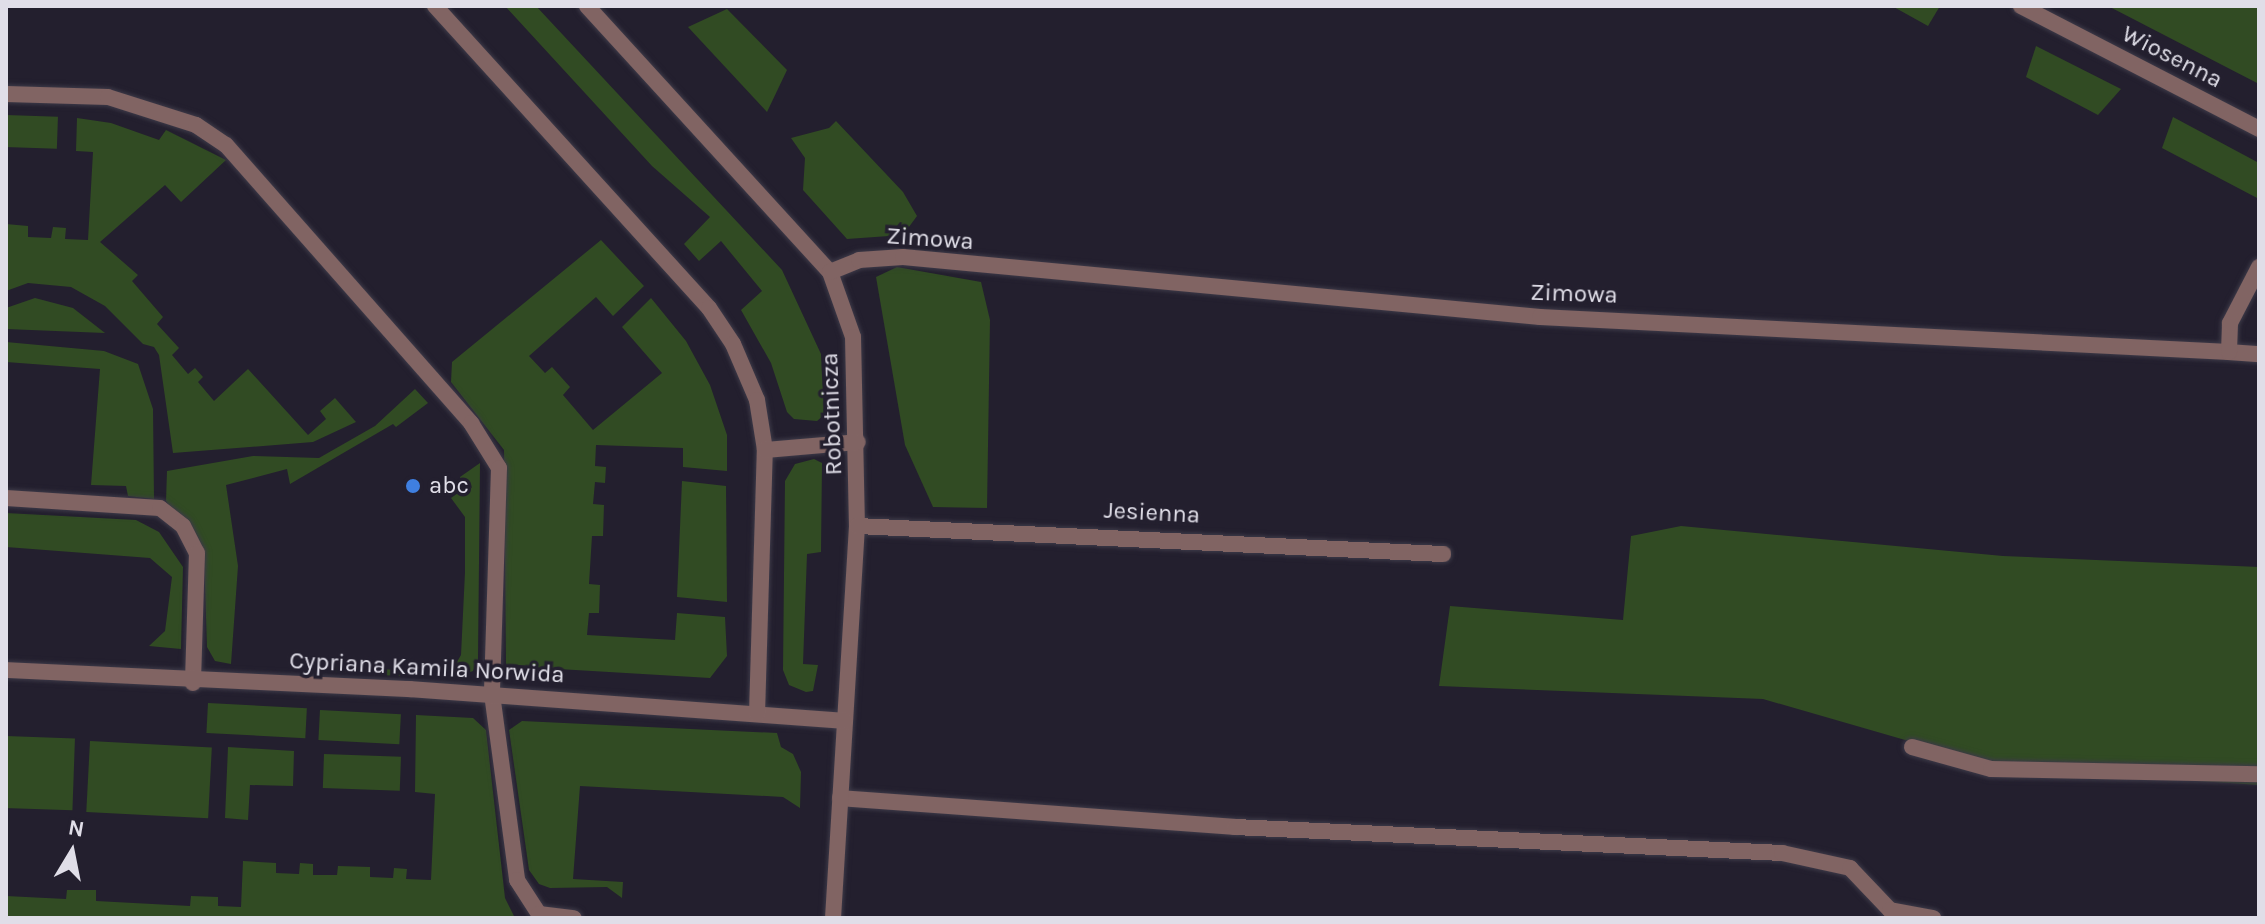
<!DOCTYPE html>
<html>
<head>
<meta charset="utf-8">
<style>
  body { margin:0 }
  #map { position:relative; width:2265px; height:924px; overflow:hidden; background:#231f2e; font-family:Karla,sans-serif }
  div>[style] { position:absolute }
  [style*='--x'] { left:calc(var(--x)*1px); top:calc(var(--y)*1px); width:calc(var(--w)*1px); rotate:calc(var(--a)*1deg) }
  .green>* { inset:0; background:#314b23; transform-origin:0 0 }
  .roads { filter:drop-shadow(0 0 2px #3d3a48) drop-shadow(0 0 2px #3d3a48) }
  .lane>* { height:16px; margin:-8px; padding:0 8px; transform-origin:8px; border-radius:8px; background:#816463 }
  .street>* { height:16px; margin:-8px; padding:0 8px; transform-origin:8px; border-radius:8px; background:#816463 }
  .dots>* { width:22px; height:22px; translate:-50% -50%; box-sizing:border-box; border:4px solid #231f2e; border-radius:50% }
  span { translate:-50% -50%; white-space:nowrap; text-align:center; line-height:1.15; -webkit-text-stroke:7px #231f2e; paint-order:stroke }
  .street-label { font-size:24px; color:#e0dee8 }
  .poi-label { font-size:24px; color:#e0dee8 }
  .left { translate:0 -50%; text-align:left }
  .frame { position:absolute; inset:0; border:8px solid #e0dee8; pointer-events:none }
  .north { position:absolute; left:32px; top:812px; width:80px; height:80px; -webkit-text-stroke:6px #231f2e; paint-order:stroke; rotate:10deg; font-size:22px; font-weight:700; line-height:32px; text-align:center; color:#e0dee8 }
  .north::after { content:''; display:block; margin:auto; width:28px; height:36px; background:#e0dee8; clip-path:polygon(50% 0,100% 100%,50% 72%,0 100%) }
</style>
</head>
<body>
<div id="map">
  <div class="green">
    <i style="clip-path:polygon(505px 6px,536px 6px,782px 270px,821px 354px,824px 415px,817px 421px,794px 419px,787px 412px,771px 363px,741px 310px,762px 291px,721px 241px,699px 261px,684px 244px,710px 217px,652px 166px)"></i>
    <i style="clip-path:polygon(1892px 6px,1940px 6px,1928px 26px)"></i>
    <i style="clip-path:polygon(2108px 6px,2259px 6px,2259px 84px)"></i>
    <i style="clip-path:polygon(727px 9px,787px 70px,767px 112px,688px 27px)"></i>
    <i style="clip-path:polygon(2036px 46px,2121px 89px,2098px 115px,2026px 77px)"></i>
    <i style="left:6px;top:115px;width:52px;height:32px;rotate:2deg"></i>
    <i style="clip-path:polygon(2173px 117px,2259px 163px,2259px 199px,2162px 148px)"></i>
    <i style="clip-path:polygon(77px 118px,111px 123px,159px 140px,166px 130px,226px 160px,181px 202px,165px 185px,100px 242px,138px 275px,132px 281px,163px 317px,157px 324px,179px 348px,172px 355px,188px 374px,195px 368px,203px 377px,198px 382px,214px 401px,248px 369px,308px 435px,326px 419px,320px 411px,335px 398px,356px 422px,313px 442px,173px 453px,159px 355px,154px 347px,143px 344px,105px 306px,71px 287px,28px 283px,6px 291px,6px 224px,28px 226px,28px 237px,51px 238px,53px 227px,66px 228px,65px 239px,88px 240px,93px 152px,76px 151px)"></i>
    <i style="clip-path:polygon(836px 121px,903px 192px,917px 216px,903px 235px,847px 239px,803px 190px,805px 158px,791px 138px,829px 128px)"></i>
    <i style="clip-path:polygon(601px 240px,644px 286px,613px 316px,596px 297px,529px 356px,545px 373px,552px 367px,570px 387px,563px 395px,593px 430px,662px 373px,622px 327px,651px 298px,686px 341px,710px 385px,727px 435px,727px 471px,683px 467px,683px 448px,596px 445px,595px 466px,606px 467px,605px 483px,595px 482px,593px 504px,604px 505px,603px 536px,592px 536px,589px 584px,600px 585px,599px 613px,589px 613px,587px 635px,675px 640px,677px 613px,725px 617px,727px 656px,710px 678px,506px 666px,504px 450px,451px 382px,452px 362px)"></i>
    <i style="clip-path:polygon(897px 267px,981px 282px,990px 320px,987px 508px,933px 507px,905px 445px,876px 277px)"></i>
    <i style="clip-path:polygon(35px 298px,73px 308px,105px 333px,6px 329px,6px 308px)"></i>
    <i style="clip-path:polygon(6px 342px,104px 351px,138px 364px,153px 409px,154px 499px,128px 496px,126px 486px,91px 485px,100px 369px,6px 362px)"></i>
    <i style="clip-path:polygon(415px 389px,428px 403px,396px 427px,393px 424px,290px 484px,287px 469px,226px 485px,238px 566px,231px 664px,215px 661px,207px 647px,204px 556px,166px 501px,167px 471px,253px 456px,319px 458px,375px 426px)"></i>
    <i style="clip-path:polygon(814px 459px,822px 463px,821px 552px,807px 554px,803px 664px,818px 665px,813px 691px,806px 692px,789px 685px,783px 670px,785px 481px,795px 464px)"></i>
    <i style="clip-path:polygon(480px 463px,478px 660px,473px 671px,451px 679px,328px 672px,328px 665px,450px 674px,461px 655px,465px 572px,465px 517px,451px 498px,462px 490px,460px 477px)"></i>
    <i style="clip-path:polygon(682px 481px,726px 486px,727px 602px,677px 597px)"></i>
    <i style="clip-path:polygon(6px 513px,136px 520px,159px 532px,183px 567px,181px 649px,149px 646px,165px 631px,172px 577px,150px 558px,6px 547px)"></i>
    <i style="clip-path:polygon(1681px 526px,2003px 556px,2259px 567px,2259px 785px,2002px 768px,1763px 699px,1439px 686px,1450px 606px,1623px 620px,1631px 536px)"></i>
    <i style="left:208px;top:703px;width:99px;height:30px;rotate:3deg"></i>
    <i style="left:320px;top:710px;width:81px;height:30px;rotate:3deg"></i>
    <i style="clip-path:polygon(416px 715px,473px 718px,486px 730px,505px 898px,515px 918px,6px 918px,6px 896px,66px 899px,67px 890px,96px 890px,96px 901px,190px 906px,191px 896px,218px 897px,218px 906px,241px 907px,243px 861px,276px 863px,276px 873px,299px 874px,300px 863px,313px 864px,313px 875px,337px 875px,338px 866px,370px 867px,370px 877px,393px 878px,394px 868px,407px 869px,406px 879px,431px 880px,435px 794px,415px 792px)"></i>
    <i style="clip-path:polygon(522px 721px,777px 733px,781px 747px,793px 754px,801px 772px,800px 808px,783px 797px,580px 786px,573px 879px,623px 882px,622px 898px,607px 887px,550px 888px,539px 884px,529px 870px,509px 730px)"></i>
    <i style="left:6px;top:736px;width:69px;height:72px;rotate:2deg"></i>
    <i style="left:90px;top:741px;width:122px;height:71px;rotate:3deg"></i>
    <i style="clip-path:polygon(228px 747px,294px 751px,293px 786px,250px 785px,248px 820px,225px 818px)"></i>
    <i style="left:324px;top:754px;width:77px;height:34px;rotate:2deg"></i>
  </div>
  <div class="roads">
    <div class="lane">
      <i style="--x:2229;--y:352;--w:30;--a:4"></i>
      <i style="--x:6;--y:498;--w:154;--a:3.7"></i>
      <i style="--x:160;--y:508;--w:29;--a:38"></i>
      <i style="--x:183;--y:526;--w:30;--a:63"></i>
      <i style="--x:197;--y:553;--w:130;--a:91.8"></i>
      <i style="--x:492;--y:694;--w:188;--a:82.3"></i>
      <i style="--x:517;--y:880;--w:40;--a:57.1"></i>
      <i style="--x:539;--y:914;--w:35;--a:7"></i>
      <i style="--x:1912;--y:747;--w:82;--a:15.6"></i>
      <i style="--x:1991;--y:769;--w:268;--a:1.1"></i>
      <i style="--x:840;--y:798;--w:396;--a:4.2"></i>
      <i style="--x:1235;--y:827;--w:548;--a:2.72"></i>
      <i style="--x:1782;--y:853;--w:70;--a:12.4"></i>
      <i style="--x:1850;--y:868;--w:58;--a:46.4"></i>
      <i style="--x:1890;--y:910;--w:44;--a:10.5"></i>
    </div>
    <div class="street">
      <i style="--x:435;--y:6;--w:408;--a:47.8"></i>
      <i style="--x:709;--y:308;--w:43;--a:56.3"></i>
      <i style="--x:733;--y:344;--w:61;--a:66.8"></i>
      <i style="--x:757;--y:400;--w:51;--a:80.9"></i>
      <i style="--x:587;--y:6;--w:360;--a:47.6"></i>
      <i style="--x:830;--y:272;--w:69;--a:70.5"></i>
      <i style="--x:853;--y:337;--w:189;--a:88.8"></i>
      <i style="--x:857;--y:526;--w:393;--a:93.5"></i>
      <i style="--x:2021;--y:6;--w:268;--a:27.3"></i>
      <i style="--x:6;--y:94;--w:102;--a:1.7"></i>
      <i style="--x:108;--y:97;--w:92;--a:17.7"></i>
      <i style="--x:196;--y:125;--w:36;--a:34"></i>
      <i style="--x:226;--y:145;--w:371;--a:48.6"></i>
      <i style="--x:471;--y:423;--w:53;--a:58.1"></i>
      <i style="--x:499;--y:468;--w:226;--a:91.8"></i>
      <i style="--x:830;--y:272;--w:31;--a:-22"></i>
      <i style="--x:859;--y:260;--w:44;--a:-3.9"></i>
      <i style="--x:903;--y:257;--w:640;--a:5.38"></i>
      <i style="--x:1540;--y:317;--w:690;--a:2.91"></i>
      <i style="--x:2229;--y:352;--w:29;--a:-88"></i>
      <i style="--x:2230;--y:323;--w:63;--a:-62.6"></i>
      <i style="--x:857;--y:526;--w:587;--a:2.74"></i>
      <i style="--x:6;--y:670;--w:404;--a:2.7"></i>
      <i style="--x:410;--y:689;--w:436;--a:4.2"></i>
      <i style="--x:757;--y:714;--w:264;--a:-88.3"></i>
      <i style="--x:765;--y:450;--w:93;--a:-4.9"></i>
    </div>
  </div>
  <div class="dots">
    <i style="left:413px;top:486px;background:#3f7fe0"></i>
  </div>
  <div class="street-label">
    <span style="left:2172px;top:57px;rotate:27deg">Wiosenna</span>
    <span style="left:930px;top:239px;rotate:4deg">Zimowa</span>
    <span style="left:1574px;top:294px;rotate:2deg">Zimowa</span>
    <span style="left:832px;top:414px;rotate:-92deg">Robotnicza</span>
    <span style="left:1152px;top:513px;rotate:3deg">Jesienna</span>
    <span style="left:427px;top:668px;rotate:3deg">Cypriana Kamila Norwida</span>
  </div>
  <div class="poi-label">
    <span class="left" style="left:429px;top:486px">abc</span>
  </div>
  <div class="frame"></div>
  <div class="north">N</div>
</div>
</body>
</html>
